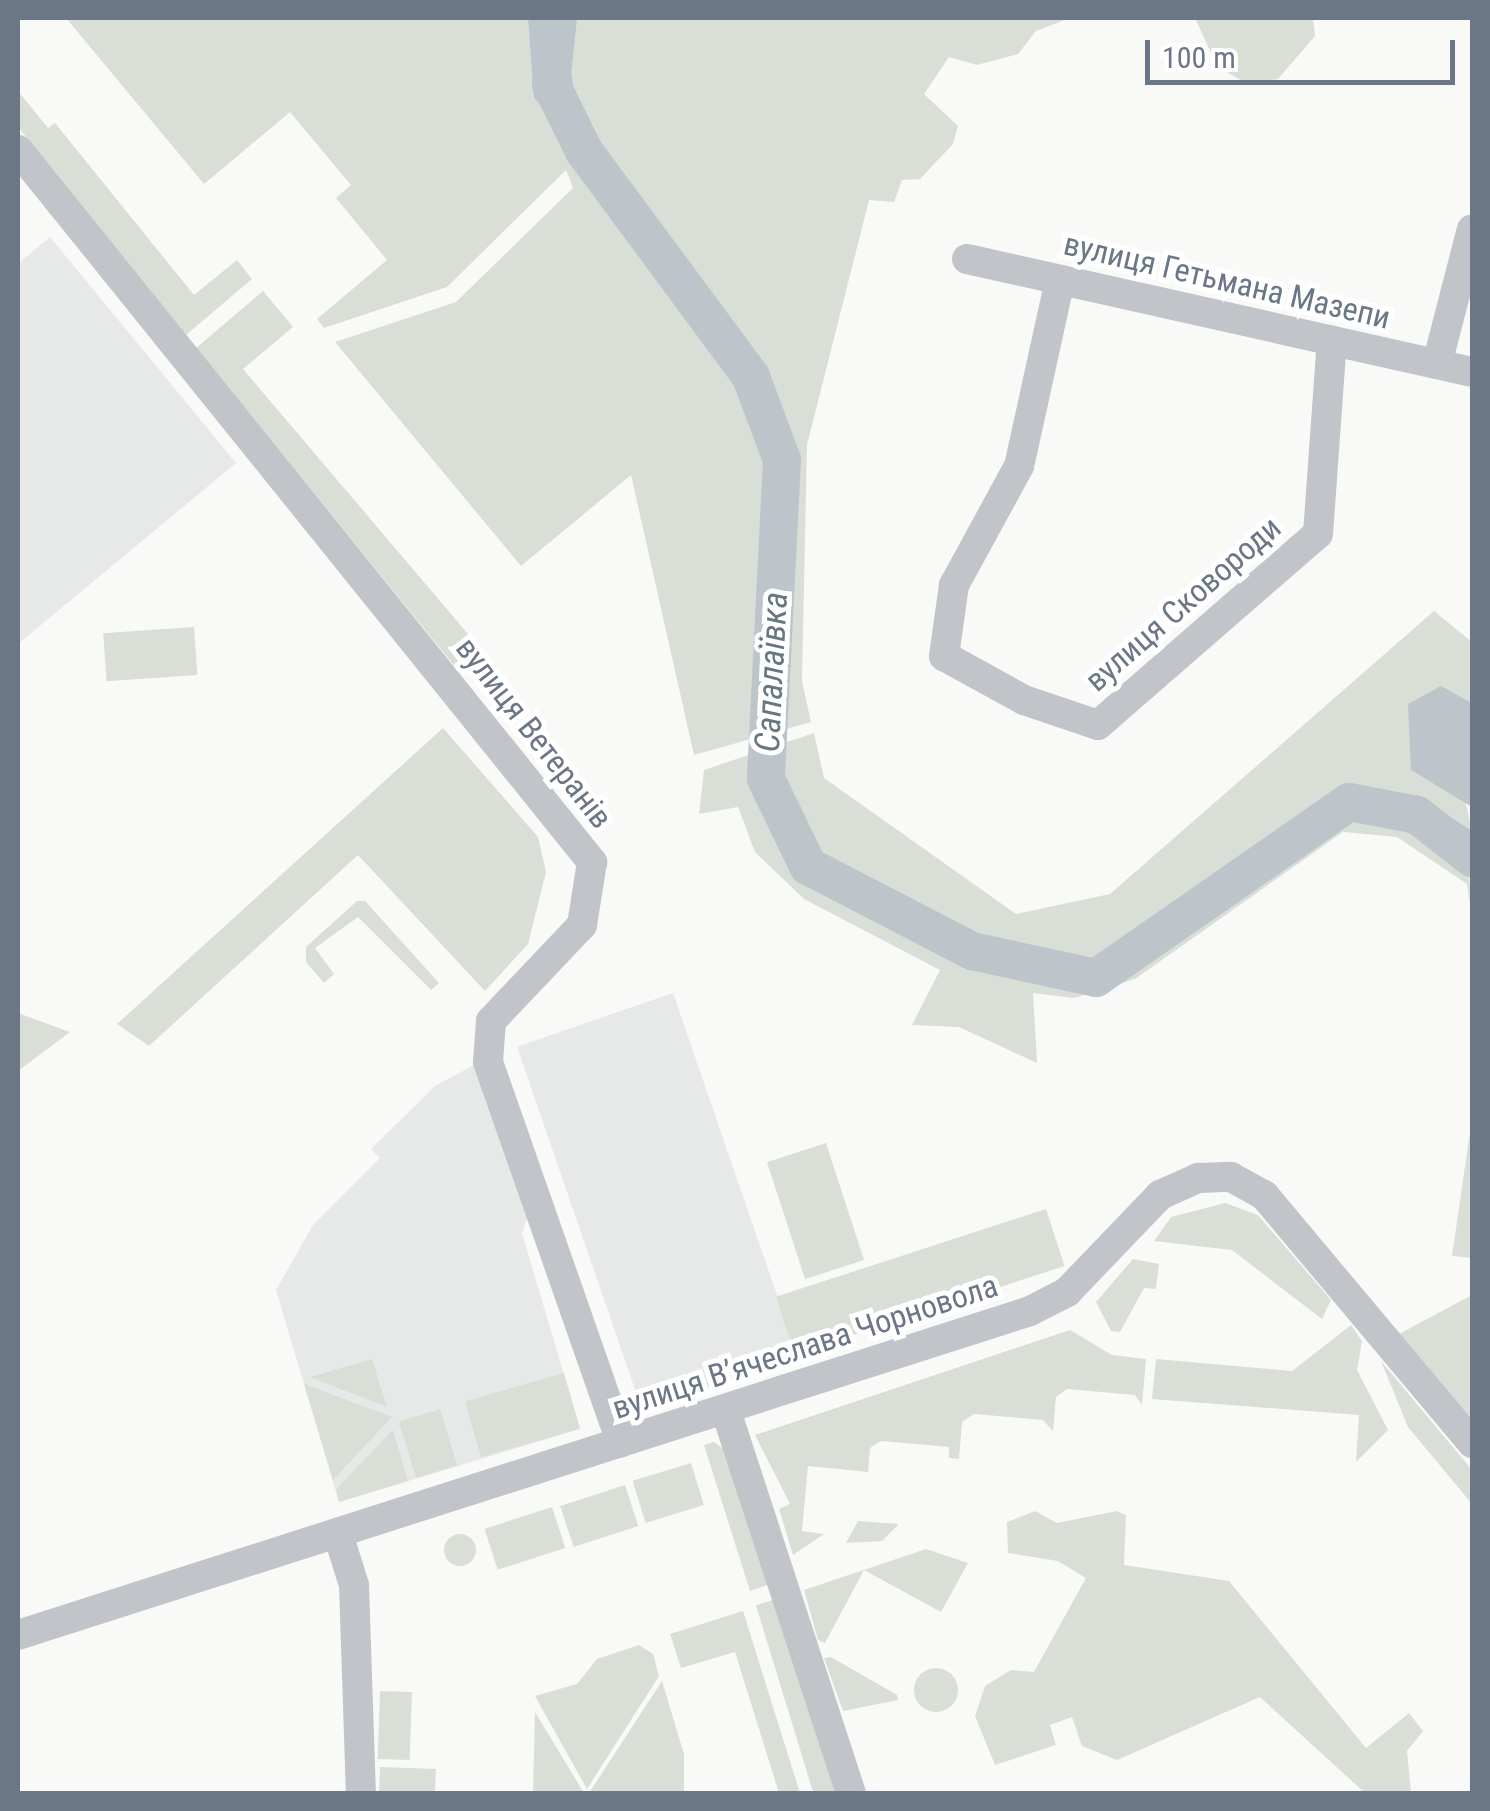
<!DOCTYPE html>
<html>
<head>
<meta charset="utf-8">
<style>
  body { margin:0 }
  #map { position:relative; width:1490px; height:1811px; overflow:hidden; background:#f9faf8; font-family:"Roboto Condensed",sans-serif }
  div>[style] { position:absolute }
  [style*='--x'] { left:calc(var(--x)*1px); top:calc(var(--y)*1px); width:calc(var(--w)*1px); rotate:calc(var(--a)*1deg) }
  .built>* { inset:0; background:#e7e9e8; transform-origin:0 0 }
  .green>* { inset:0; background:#d9ded7; transform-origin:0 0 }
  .round { border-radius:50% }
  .water>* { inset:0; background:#bdc5cb }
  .river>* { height:38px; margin:-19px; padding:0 19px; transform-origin:19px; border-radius:19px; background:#bdc5cb }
  .minor>* { height:30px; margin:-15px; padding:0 15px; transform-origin:15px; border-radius:15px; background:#c1c4c9 }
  span { translate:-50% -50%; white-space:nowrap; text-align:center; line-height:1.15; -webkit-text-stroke:10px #fff; paint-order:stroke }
  .street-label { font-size:32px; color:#6b7686 }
  .water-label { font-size:35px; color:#677781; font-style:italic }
  .frame { position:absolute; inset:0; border:20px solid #6b7686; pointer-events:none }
  .scale { position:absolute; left:1145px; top:40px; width:310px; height:45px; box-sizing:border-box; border:5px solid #6b7686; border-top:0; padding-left:12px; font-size:30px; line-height:35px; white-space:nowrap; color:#6b7686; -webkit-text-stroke:8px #fff; paint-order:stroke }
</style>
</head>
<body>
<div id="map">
  <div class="built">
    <i style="clip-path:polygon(50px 237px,236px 463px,18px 644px,18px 264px)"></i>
    <i style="left:673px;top:993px;width:385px;height:165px;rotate:71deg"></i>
    <i style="clip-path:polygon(476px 1064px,528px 1216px,522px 1233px,580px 1429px,339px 1502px,276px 1290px,313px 1225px,380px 1158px,371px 1149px,435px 1086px)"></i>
  </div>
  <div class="green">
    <i style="clip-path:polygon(66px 18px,1070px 18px,1036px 31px,1018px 54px,977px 65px,949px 57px,924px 94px,958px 126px,953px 144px,920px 179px,902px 180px,894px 202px,869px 200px,807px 445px,802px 681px,811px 722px,694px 755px,631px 475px,521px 566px,335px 342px,456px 302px,573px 188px,566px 170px,447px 287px,324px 328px,317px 319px,387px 260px,336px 198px,351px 185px,290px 112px,204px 184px)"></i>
    <i style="clip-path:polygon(1195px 18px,1313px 18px,1315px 36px,1278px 79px,1247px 84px,1217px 66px)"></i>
    <i style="clip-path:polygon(18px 91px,48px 128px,55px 123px,194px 295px,237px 260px,252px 279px,186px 335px,18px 127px)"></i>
    <i style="clip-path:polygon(263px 291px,293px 327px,243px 369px,485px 654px,461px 674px,196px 348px)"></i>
    <i style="clip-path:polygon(1434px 611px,1472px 642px,1472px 703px,1440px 686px,1472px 831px,1416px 794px,1403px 822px,1469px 874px,1472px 917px,1467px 884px,1397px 837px,1343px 832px,1135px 979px,1074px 998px,1033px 993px,1037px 1063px,959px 1027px,912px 1025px,940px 970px,804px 899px,755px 852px,738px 807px,699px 814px,704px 770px,814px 733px,824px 778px,1016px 914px,1110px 894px)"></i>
    <i style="left:194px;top:627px;width:48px;height:91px;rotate:86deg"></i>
    <i style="clip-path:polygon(443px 728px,538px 837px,546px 872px,528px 944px,485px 991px,358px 855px,149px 1046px,117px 1024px)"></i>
    <i style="clip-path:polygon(357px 901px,365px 901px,439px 983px,431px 990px,358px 917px,315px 948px,334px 974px,324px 983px,306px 962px,306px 947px)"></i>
    <i style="clip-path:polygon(18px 1013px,70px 1032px,18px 1071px)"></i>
    <i style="clip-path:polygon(1472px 1118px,1472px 1258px,1452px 1256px)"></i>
    <i style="left:826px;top:1143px;width:123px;height:62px;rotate:72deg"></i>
    <i style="clip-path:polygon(1225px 1203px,1258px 1215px,1331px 1300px,1322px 1319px,1232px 1250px,1154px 1241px,1171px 1217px)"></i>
    <i style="left:1046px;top:1209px;width:60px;height:284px;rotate:72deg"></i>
    <i style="clip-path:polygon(1133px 1259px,1159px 1264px,1156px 1289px,1144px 1288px,1120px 1332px,1111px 1331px,1096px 1302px)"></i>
    <i style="clip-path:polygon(1472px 1295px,1472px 1424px,1399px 1334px)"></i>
    <i style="clip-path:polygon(1351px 1325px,1362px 1341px,1357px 1370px,1388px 1430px,1356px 1462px,1359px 1415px,1152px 1399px,1156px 1359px,1292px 1371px)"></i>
    <i style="clip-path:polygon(1070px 1330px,1112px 1355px,1146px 1359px,1142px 1405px,1135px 1395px,1067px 1389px,1056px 1397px,1053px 1431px,1043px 1420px,974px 1414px,962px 1422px,959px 1459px,949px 1458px,949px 1447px,881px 1441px,870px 1448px,868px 1472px,808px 1466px,802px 1531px,824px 1534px,793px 1555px,779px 1509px,790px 1504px,755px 1435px)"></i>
    <i style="clip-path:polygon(372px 1359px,387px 1407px,310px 1377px)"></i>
    <i style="clip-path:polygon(1381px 1361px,1472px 1470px,1472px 1504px,1408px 1427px)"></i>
    <i style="left:564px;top:1373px;width:58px;height:103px;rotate:74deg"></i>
    <i style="clip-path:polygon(304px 1384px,392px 1417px,333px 1480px)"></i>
    <i style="left:440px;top:1409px;width:59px;height:43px;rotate:73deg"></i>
    <i style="clip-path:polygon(393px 1430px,408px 1481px,339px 1502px,336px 1489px)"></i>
    <i style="clip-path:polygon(714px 1442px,731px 1454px,772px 1583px,750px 1591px,704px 1445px)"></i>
    <i style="left:691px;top:1463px;width:44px;height:61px;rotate:73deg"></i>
    <i style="left:625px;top:1485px;width:43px;height:68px;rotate:72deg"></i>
    <i style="left:552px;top:1507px;width:43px;height:71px;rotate:72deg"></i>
    <i style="clip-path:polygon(1035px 1511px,1057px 1523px,1117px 1511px,1126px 1515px,1124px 1565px,1229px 1581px,1366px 1748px,1409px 1713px,1423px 1731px,1407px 1751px,1411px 1793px,1365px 1793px,1260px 1697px,1117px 1760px,1082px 1746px,1072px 1717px,1050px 1725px,1056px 1745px,995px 1765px,975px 1716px,985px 1686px,1011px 1670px,1034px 1672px,1086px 1578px,1058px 1561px,1008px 1553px,1007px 1522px)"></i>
    <i style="clip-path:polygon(858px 1521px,898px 1524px,898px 1525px,882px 1541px,846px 1543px)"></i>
    <i class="round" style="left:444px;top:1534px;width:32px;height:32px"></i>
    <i style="clip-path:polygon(926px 1549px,968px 1563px,941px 1612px,864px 1570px,825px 1643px,818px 1640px,804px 1590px)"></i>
    <i style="left:776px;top:1599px;width:203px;height:21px;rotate:73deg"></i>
    <i style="clip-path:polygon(743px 1611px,800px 1793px,779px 1793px,735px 1652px,681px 1668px,670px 1634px)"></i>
    <i style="clip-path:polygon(639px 1645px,653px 1654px,659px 1676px,587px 1789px,535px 1696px,577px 1684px,597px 1659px)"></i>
    <i style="clip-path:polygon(831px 1657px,897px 1695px,898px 1700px,843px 1711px,824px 1658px)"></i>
    <i class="round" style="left:914px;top:1668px;width:44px;height:44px"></i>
    <i style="clip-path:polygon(662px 1681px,684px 1754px,684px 1793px,589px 1793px)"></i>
    <i style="left:380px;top:1691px;width:32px;height:68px;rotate:2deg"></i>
    <i style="clip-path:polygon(535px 1712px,584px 1793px,533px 1793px)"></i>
    <i style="left:380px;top:1767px;width:56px;height:26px;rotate:2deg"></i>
  </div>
  <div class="water">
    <i style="clip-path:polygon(528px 18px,576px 18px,567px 48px,584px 151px,566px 156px,555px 119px,534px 98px)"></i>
    <i style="clip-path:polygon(1441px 686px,1472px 703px,1472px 807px,1411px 770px,1408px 704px)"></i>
    <i style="clip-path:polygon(1416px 794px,1472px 831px,1472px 879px,1403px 822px)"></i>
  </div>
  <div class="river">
    <i style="--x:558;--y:18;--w:66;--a:96.1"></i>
    <i style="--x:551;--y:84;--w:75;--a:63.8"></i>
    <i style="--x:584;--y:151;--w:281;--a:53.5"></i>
    <i style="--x:751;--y:377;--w:89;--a:69.5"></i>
    <i style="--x:782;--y:460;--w:319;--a:92.9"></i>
    <i style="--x:766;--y:779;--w:97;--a:64.2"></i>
    <i style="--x:808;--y:866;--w:185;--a:27.4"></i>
    <i style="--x:972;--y:951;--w:127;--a:12.3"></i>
    <i style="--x:1096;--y:978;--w:308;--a:-34.8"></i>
    <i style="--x:1349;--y:802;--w:69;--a:10.8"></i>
    <i style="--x:1417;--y:815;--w:70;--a:38"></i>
  </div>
  <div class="minor">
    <i style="--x:18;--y:150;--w:915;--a:51.12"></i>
    <i style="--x:592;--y:862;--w:64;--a:99"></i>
    <i style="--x:582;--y:925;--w:132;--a:133.5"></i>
    <i style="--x:491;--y:1021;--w:41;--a:94.2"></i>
    <i style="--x:488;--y:1062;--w:403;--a:70.7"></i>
    <i style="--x:967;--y:259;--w:517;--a:12.61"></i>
    <i style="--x:1060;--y:280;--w:190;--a:102.4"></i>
    <i style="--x:1019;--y:466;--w:136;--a:118.6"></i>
    <i style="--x:954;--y:585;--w:72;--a:98"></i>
    <i style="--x:944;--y:656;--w:91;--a:28.8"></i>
    <i style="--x:1024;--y:700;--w:78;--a:18.7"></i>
    <i style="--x:1098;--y:725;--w:291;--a:-41"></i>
    <i style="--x:1318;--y:534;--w:194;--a:-85.9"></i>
    <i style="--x:1437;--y:364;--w:139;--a:-75.5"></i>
    <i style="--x:726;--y:1411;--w:403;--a:71.9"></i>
    <i style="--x:338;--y:1534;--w:53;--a:72.6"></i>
    <i style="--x:354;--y:1585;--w:209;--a:88.1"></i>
    <i style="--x:18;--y:1635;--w:1063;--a:-17.75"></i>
    <i style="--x:1030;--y:1311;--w:42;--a:-27.2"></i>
    <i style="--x:1067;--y:1292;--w:134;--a:-46.2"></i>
    <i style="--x:1160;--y:1195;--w:42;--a:-24.1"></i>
    <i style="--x:1198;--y:1178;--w:33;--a:-2"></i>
    <i style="--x:1231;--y:1177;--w:38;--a:29"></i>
    <i style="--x:1264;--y:1195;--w:324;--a:50"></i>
  </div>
  <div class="street-label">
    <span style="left:1227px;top:281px;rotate:13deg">вулиця Гетьмана Мазепи</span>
    <span style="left:1183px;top:604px;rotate:-41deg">вулиця Сковороди</span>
    <span style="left:534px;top:733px;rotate:52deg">вулиця Ветеранів</span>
    <span style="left:805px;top:1347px;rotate:-18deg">вулиця Вʼячеслава Чорновола</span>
  </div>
  <div class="water-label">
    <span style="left:772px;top:672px;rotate:-87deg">Сапалаївка</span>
  </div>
  <div class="frame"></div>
  <div class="scale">100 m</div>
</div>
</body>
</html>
